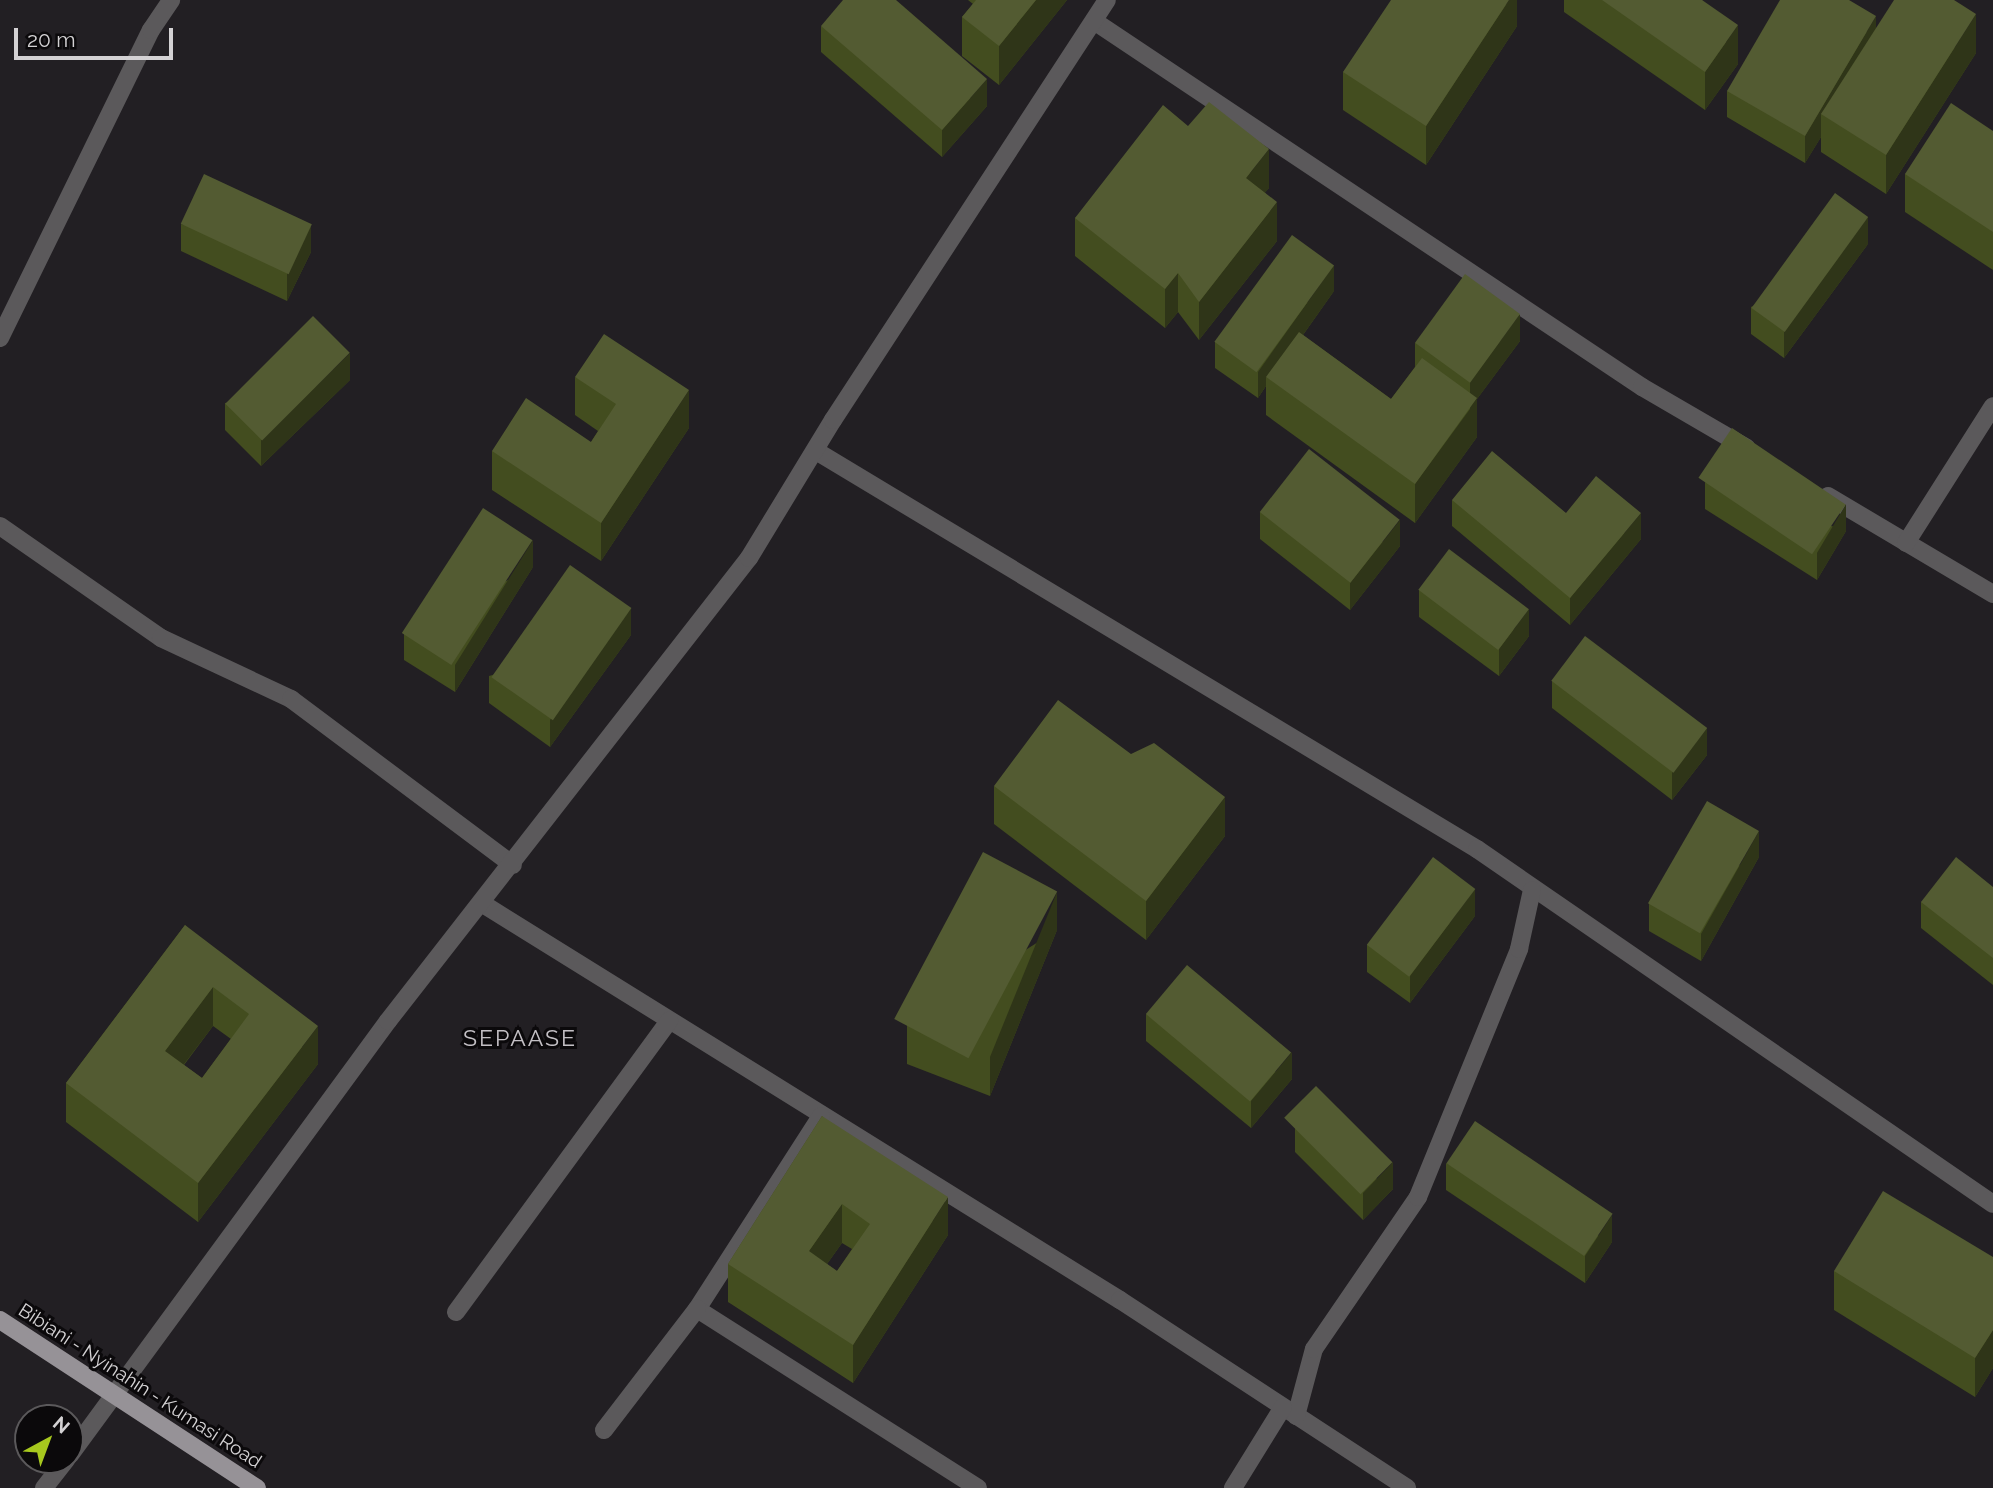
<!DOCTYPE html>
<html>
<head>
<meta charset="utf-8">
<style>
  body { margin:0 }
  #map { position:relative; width:1993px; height:1488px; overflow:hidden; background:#221f23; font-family:Raleway,sans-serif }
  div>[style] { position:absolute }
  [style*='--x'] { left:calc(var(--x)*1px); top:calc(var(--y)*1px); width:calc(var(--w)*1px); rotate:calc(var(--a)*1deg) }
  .minor>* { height:18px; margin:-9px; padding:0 9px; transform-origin:9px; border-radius:9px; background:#5b595b }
  .primary>* { height:18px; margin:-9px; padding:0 9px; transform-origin:9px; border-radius:9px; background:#969297 }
  .wall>* { inset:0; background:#434d1f }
  .shaded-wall>* { inset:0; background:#2f3518 }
  .building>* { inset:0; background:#535b32; transform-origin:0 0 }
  span { translate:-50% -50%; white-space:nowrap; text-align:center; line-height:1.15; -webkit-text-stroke:6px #0b090b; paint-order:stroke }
  .street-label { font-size:19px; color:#d4d2d4 }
  .quarter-label { font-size:23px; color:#c3bfc4; letter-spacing:2px }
  .north { position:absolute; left:14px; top:1404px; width:70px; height:70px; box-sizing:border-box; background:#0b090b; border:2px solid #5b595b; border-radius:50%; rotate:41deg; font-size:19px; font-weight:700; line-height:28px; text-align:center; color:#d4d2d4 }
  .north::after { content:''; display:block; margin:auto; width:24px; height:32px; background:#a7c81e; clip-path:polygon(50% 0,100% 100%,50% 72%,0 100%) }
  .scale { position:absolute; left:14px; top:28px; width:159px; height:32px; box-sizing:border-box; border:4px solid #d4d2d4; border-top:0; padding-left:9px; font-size:21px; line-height:24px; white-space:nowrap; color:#d4d2d4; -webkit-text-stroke:5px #0b090b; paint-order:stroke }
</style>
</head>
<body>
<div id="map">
  <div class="minor">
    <i style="--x:1094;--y:21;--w:659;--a:33.74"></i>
    <i style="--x:1642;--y:387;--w:121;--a:30.2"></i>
    <i style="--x:0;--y:338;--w:343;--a:-63.9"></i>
    <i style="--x:151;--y:30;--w:36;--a:-56"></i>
    <i style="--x:816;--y:451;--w:772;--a:31.05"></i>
    <i style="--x:1477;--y:849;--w:626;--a:34.53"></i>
    <i style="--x:1828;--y:496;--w:192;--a:30.7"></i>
    <i style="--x:0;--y:526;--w:196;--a:34.8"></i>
    <i style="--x:161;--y:638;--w:144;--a:25.1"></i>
    <i style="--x:291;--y:699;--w:277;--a:36.8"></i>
    <i style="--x:1906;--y:543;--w:162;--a:-57.6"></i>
    <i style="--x:483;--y:904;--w:750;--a:31.87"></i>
    <i style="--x:1120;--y:1300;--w:343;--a:33.2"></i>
    <i style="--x:821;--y:1116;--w:229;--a:122.7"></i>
    <i style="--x:697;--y:1309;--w:333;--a:32.5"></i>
    <i style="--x:456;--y:1312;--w:361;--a:-53.8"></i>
    <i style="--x:1296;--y:1416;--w:69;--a:-75"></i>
    <i style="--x:1314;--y:1349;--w:184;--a:-55.6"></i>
    <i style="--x:1418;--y:1197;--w:268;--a:-67.8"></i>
    <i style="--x:1519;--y:949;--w:60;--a:-77.6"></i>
    <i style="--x:604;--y:1430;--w:153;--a:-52.5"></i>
    <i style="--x:70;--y:1455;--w:538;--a:-53.77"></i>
    <i style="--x:388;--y:1021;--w:587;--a:-52.06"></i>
    <i style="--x:749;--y:558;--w:162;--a:-58.7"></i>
    <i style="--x:833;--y:420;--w:501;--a:-56.88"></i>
    <i style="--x:44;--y:1488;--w:36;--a:-52"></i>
    <i style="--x:1233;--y:1488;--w:95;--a:-58.3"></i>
  </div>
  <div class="primary">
    <i style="--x:0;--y:1320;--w:307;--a:33.2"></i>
  </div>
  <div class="wall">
    <i style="clip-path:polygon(968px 0,1067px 0,999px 85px,962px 56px,962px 17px,973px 4px)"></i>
    <i style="clip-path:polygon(1517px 0,1517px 26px,1426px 165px,1343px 110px,1343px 72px)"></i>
    <i style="clip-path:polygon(1564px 0,1702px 0,1738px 64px,1705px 110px,1564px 12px)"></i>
    <i style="clip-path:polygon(821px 26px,987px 106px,942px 157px,821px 52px)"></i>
    <i style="clip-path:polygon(1876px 28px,1976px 53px,1886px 194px,1821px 152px,1821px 137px,1805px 163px,1727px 117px,1727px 91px)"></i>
    <i style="clip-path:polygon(1188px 126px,1269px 188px,1265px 192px,1277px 241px,1199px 340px,1178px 312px,1165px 328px,1075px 256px,1075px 218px)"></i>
    <i style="clip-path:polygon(1993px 131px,1993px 270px,1905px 212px,1905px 174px)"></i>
    <i style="clip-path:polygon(181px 224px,311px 252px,287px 301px,181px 251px)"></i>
    <i style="clip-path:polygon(1868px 244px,1784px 358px,1751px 334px,1751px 307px)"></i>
    <i style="clip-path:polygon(1334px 291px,1303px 335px,1391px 399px,1415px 367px,1415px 343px,1520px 341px,1477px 399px,1477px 437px,1415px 523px,1266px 415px,1266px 386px,1258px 398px,1215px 368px,1215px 342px)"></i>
    <i style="clip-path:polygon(575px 377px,689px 428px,601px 561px,492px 490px,492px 451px,591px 442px,598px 431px,575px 415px)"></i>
    <i style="clip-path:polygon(350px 380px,261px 466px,225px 430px,225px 403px)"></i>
    <i style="clip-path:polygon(1705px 482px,1846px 531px,1817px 580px,1705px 509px)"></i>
    <i style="clip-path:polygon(1452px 500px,1566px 513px,1641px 539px,1570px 625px,1452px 526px)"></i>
    <i style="clip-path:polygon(1260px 512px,1400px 546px,1350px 610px,1260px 539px)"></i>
    <i style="clip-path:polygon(533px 567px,455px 692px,404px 660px,404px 634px)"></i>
    <i style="clip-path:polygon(1419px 590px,1529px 636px,1499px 676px,1419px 617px)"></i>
    <i style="clip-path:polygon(631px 635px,550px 747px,489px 703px,489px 676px)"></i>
    <i style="clip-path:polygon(1552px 681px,1707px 755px,1672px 800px,1552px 708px)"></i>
    <i style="clip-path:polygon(994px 786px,1225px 836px,1146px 940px,994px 824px)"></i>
    <i style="clip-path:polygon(1759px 857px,1701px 961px,1649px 931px,1649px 904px)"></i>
    <i style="clip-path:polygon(1993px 887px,1993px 985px,1921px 928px,1921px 902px)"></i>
    <i style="clip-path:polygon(1475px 916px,1410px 1003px,1367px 972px,1367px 945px)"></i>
    <i style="clip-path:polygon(evenodd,185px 925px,318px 1064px,198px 1222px,66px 1122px,66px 1083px,185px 925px,213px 1026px,231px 1039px,202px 1078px,184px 1065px,213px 1026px)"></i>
    <i style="clip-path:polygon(1057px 930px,990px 1096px,907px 1064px,907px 1025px)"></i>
    <i style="clip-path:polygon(1146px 1014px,1292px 1079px,1251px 1128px,1146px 1041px)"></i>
    <i style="clip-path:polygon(evenodd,822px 1116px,948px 1235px,853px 1383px,728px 1302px,728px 1264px,822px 1116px,842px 1243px,852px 1249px,837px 1271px,827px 1264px,842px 1243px)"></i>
    <i style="clip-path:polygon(1295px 1126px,1393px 1189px,1363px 1220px,1295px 1152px)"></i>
    <i style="clip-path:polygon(1446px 1163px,1612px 1242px,1585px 1283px,1446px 1190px)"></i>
    <i style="clip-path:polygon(1993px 1257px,1993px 1368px,1975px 1397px,1834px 1310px,1834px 1271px)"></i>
  </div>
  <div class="shaded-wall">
    <i style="clip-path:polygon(1036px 0,1067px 0,999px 85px,999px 46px)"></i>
    <i style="clip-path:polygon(1509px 0,1517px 0,1517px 26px,1426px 165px,1426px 126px)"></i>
    <i style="clip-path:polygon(1976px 14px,1976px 53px,1886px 194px,1886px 155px)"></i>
    <i style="clip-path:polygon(1876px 16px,1876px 43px,1821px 114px,1821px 137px,1805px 163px,1805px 136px)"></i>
    <i style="clip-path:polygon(1738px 25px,1738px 64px,1705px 110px,1705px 72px)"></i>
    <i style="clip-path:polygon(987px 79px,987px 106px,942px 157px,942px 130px)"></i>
    <i style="clip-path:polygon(1269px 149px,1269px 188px,1246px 216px,1246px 178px)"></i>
    <i style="clip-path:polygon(1277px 202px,1277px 241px,1199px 340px,1199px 302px)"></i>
    <i style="clip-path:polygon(1868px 217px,1868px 244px,1784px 358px,1784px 331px)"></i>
    <i style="clip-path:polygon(311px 225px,311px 252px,287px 301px,287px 274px)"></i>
    <i style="clip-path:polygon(1334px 265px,1334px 291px,1271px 380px,1266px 377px,1266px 386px,1258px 398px,1258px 372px)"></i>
    <i style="clip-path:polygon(1178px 273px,1178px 312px,1165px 328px,1165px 289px)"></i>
    <i style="clip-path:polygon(1520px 314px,1520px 341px,1477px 399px,1477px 437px,1415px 523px,1415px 484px,1470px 409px,1470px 382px)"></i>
    <i style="clip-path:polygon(350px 353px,350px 380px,261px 466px,261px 440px)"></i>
    <i style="clip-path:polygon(689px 390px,689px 428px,601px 561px,601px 523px)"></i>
    <i style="clip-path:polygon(1846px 504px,1846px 531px,1817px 580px,1817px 553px)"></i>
    <i style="clip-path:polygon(1641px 513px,1641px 539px,1570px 625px,1570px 598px)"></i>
    <i style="clip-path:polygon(1400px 520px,1400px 546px,1350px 610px,1350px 583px)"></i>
    <i style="clip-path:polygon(533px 540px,533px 567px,455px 692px,455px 665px)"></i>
    <i style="clip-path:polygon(631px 608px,631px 635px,550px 747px,550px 720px)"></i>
    <i style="clip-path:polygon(1529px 609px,1529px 636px,1499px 676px,1499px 649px)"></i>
    <i style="clip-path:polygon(1707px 728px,1707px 755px,1672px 800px,1672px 773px)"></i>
    <i style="clip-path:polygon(1225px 797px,1225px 836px,1146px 940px,1146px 901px)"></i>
    <i style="clip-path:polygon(1759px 831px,1759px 857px,1701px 961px,1701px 934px)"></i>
    <i style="clip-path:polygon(1475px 889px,1475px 916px,1410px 1003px,1410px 976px)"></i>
    <i style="clip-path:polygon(1057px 892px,1057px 930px,990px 1096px,990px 1057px)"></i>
    <i style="clip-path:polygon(213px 987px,213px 1026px,165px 1089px,165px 1051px)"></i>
    <i style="clip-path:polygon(318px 1026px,318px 1064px,198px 1222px,198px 1183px)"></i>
    <i style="clip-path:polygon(1292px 1052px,1292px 1079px,1251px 1128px,1251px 1101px)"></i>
    <i style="clip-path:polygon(1393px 1162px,1393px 1189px,1363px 1220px,1363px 1193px)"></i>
    <i style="clip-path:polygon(948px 1197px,948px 1235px,853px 1383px,853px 1345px)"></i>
    <i style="clip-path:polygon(842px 1204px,842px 1243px,809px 1289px,809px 1251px)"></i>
    <i style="clip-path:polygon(1612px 1215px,1612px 1242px,1585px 1283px,1585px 1256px)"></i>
    <i style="clip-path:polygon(1993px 1330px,1993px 1368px,1975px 1397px,1975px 1358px)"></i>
  </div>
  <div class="building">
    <i style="clip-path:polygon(843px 0,896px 0,987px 79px,942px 130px,821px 26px)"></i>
    <i style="clip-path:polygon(976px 0,1036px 0,999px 46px,962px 17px)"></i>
    <i style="clip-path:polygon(1391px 0,1509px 0,1426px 126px,1343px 72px)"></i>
    <i style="clip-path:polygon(1602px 0,1702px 0,1738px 25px,1705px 72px)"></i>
    <i style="clip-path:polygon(1780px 0,1849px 0,1876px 16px,1805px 136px,1727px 91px)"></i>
    <i style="clip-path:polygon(1894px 0,1954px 0,1976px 14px,1886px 155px,1821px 114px)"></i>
    <i style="clip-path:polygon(1209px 102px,1269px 149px,1246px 178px,1277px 202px,1199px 302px,1178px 273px,1165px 289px,1075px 218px,1163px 105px,1188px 126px)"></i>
    <i style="clip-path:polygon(1951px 103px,1993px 131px,1993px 232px,1905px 174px)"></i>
    <i style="left:204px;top:174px;width:119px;height:55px;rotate:25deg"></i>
    <i style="left:1835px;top:193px;width:41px;height:142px;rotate:36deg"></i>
    <i style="left:1292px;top:235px;width:52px;height:132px;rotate:36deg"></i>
    <i style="left:1465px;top:274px;width:68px;height:85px;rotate:36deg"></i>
    <i style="left:313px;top:316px;width:52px;height:124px;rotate:45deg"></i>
    <i style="clip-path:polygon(1299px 332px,1391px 399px,1422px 358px,1477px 398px,1415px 484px,1266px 377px)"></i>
    <i style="clip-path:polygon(604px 334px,689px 390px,601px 523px,492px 451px,526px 398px,591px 442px,616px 404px,575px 377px)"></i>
    <i style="left:1732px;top:428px;width:137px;height:60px;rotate:34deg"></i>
    <i style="left:1309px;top:449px;width:115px;height:80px;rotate:38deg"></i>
    <i style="clip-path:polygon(1492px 451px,1566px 513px,1596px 476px,1641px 513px,1570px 598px,1452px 500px)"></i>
    <i style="left:483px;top:508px;width:59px;height:149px;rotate:33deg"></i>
    <i style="left:1449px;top:549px;width:100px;height:51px;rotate:37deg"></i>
    <i style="left:570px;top:565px;width:75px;height:137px;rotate:35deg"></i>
    <i style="left:1585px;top:636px;width:153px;height:56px;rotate:37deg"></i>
    <i style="clip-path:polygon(1058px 700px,1131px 754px,1154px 743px,1225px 797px,1146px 901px,994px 786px)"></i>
    <i style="left:1707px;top:801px;width:60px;height:118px;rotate:30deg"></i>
    <i style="left:983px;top:852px;width:84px;height:189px;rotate:28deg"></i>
    <i style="left:1433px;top:857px;width:53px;height:110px;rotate:37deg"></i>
    <i style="clip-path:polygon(1956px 857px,1993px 887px,1993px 958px,1921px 902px)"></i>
    <i style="clip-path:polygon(evenodd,185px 925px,318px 1026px,198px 1183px,66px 1083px,185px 925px,213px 987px,249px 1014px,202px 1078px,165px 1051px,213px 987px)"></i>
    <i style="left:1187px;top:965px;width:136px;height:64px;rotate:40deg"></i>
    <i style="left:1316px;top:1086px;width:108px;height:45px;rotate:45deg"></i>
    <i style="clip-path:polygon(evenodd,822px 1116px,948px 1197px,853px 1345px,728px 1264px,822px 1116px,842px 1204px,870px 1224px,837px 1271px,809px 1251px,842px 1204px)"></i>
    <i style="left:1475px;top:1121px;width:166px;height:51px;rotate:34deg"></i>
    <i style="clip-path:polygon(1883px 1191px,1993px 1257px,1993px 1330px,1975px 1358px,1834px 1271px)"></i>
  </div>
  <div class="street-label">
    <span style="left:140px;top:1386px;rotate:33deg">Bibiani - Nyinahin - Kumasi Road</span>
  </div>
  <div class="quarter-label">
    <span style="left:520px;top:1038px">SEPAASE</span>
  </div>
  <div class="north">N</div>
  <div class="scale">20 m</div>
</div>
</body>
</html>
